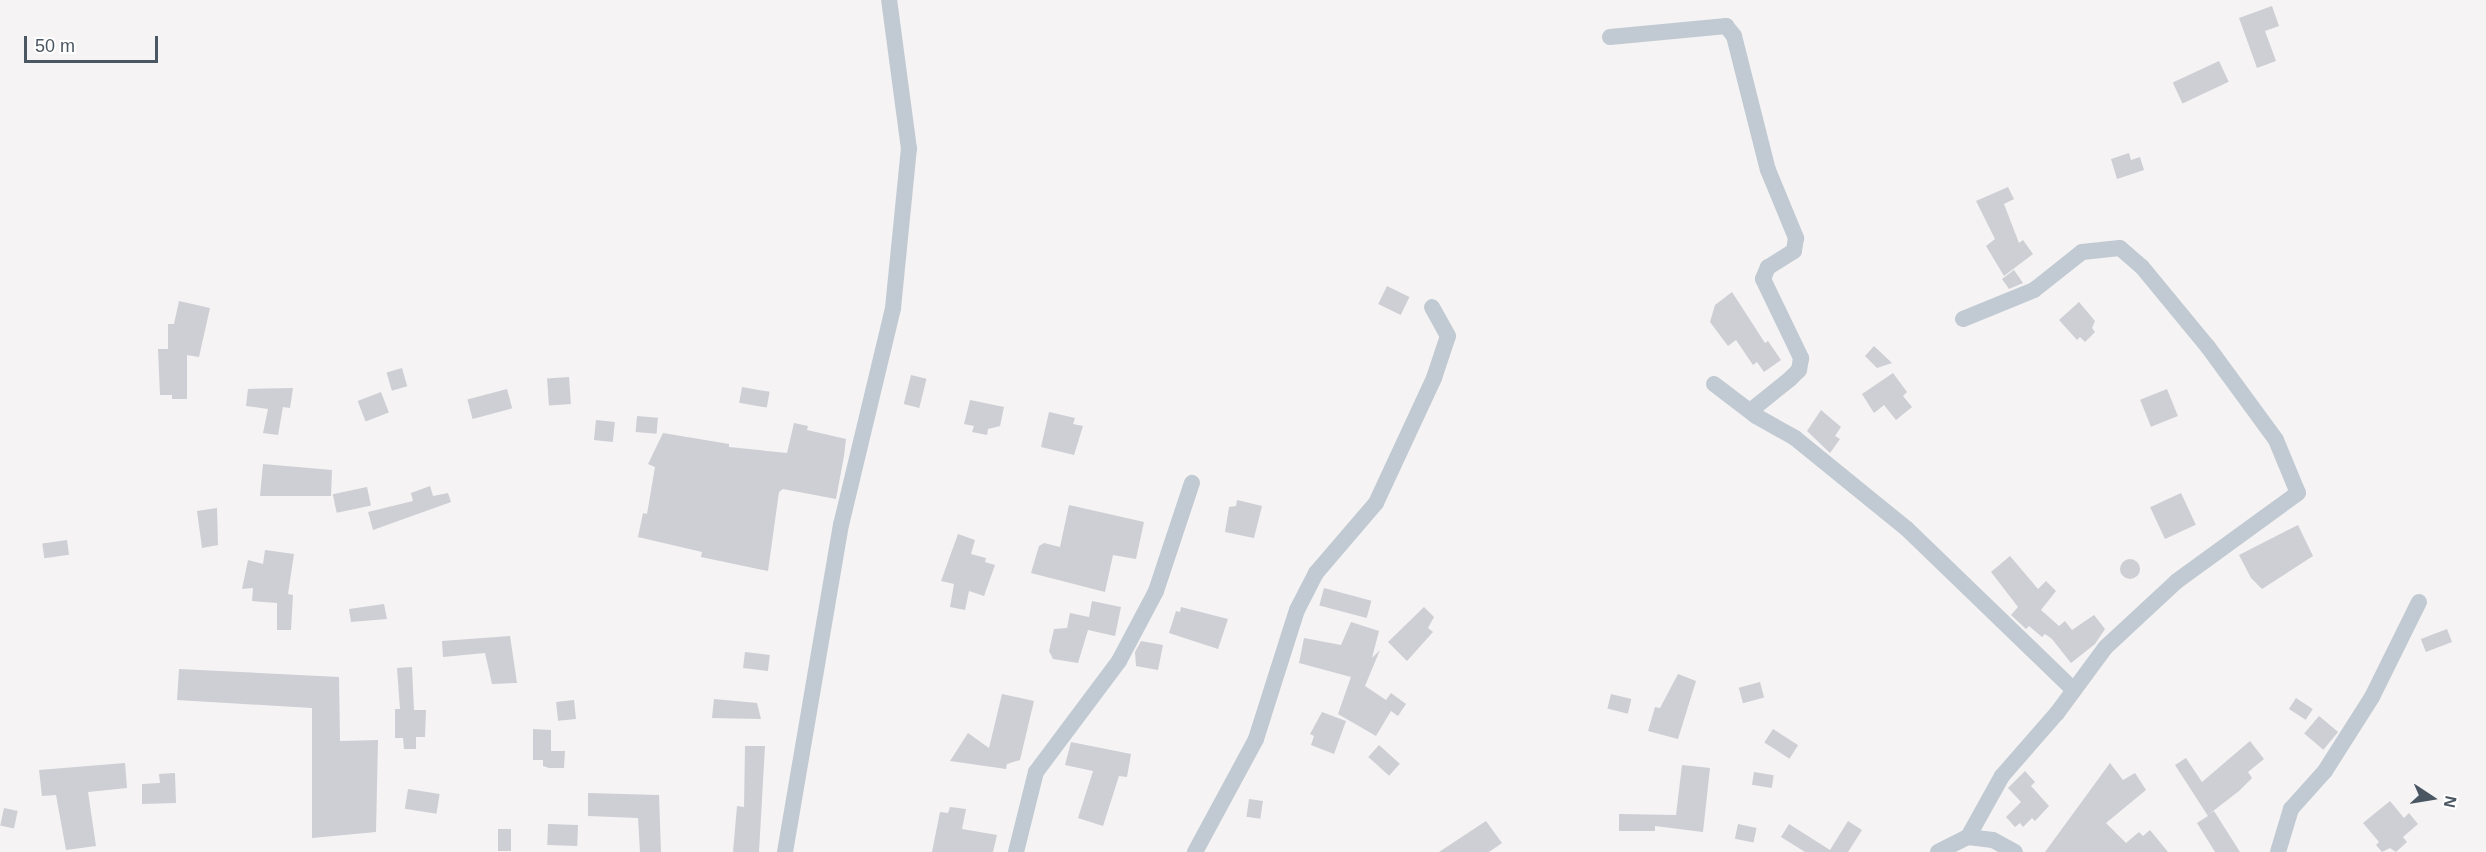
<!DOCTYPE html>
<html>
<head>
<meta charset="utf-8">
<style>
  body { margin:0 }
  #map { position:relative; width:2486px; height:852px; overflow:hidden; background:#f5f3f3; font-family:Arial,sans-serif }
  div>[style] { position:absolute }
  [style*='--x'] { left:calc(var(--x)*1px); top:calc(var(--y)*1px); width:calc(var(--w)*1px); rotate:calc(var(--a)*1deg) }
  .building>* { inset:0; background:#cdcfd5; transform-origin:0 0 }
  .round { border-radius:50% }
  .minor>* { height:16px; margin:-8px; padding:0 8px; transform-origin:8px; border-radius:8px; background:#c1cad2 }
  span { translate:-50% -50%; white-space:nowrap; text-align:center; line-height:1.15; -webkit-text-stroke:6px #fff; paint-order:stroke }
  .north { position:absolute; left:2402px; top:768px; width:60px; height:60px; -webkit-text-stroke:4px #fff; paint-order:stroke; rotate:102deg; font-size:16px; font-weight:700; line-height:24px; text-align:center; color:#4a5661 }
  .north::after { content:''; display:block; margin:auto; width:21px; height:27px; background:#4a5661; clip-path:polygon(50% 0,100% 100%,50% 72%,0 100%) }
  .scale { position:absolute; left:24px; top:36px; width:134px; height:27px; box-sizing:border-box; border:3px solid #4a5661; border-top:0; padding-left:8px; font-size:18px; line-height:21px; white-space:nowrap; color:#4a5661; -webkit-text-stroke:4px #fff; paint-order:stroke }
</style>
</head>
<body>
<div id="map">
  <div class="building">
    <i style="clip-path:polygon(2272px 6px,2279px 26px,2265px 31px,2276px 61px,2257px 68px,2239px 18px)"></i>
    <i style="left:2219px;top:61px;width:23px;height:51px;rotate:65deg"></i>
    <i style="clip-path:polygon(2129px 153px,2131px 160px,2140px 157px,2144px 170px,2117px 179px,2111px 159px)"></i>
    <i style="clip-path:polygon(2008px 187px,2014px 199px,2004px 204px,2019px 243px,2023px 240px,2033px 254px,2004px 276px,1986px 246px,1995px 239px,1976px 201px)"></i>
    <i style="clip-path:polygon(2014px 270px,2023px 283px,2009px 289px,2002px 279px)"></i>
    <i style="left:1387px;top:286px;width:25px;height:20px;rotate:26deg"></i>
    <i style="clip-path:polygon(1732px 292px,1765px 343px,1768px 341px,1781px 360px,1764px 372px,1757px 362px,1753px 365px,1736px 340px,1728px 346px,1710px 322px,1715px 305px)"></i>
    <i style="clip-path:polygon(179px 301px,210px 308px,199px 357px,187px 355px,187px 399px,172px 399px,172px 395px,160px 395px,158px 349px,168px 349px,168px 324px,174px 324px)"></i>
    <i style="clip-path:polygon(2079px 302px,2095px 321px,2092px 328px,2095px 332px,2085px 342px,2080px 337px,2077px 340px,2059px 320px)"></i>
    <i style="clip-path:polygon(1874px 346px,1892px 363px,1877px 368px,1865px 356px)"></i>
    <i style="left:402px;top:368px;width:19px;height:16px;rotate:74deg"></i>
    <i style="clip-path:polygon(1893px 373px,1907px 392px,1903px 396px,1912px 407px,1896px 420px,1884px 405px,1874px 413px,1862px 394px)"></i>
    <i style="left:911px;top:375px;width:16px;height:30px;rotate:14deg"></i>
    <i style="left:569px;top:377px;width:27px;height:22px;rotate:86deg"></i>
    <i style="left:742px;top:387px;width:28px;height:16px;rotate:10deg"></i>
    <i style="clip-path:polygon(293px 388px,290px 408px,283px 407px,278px 435px,263px 433px,268px 409px,246px 406px,248px 389px)"></i>
    <i style="left:507px;top:389px;width:20px;height:41px;rotate:75deg"></i>
    <i style="left:2167px;top:389px;width:29px;height:29px;rotate:68deg"></i>
    <i style="left:381px;top:392px;width:22px;height:25px;rotate:69deg"></i>
    <i style="clip-path:polygon(970px 400px,1004px 407px,1000px 426px,988px 429px,987px 435px,972px 432px,974px 426px,964px 424px)"></i>
    <i style="clip-path:polygon(1821px 410px,1841px 427px,1835px 436px,1840px 439px,1830px 453px,1807px 431px)"></i>
    <i style="clip-path:polygon(1049px 412px,1075px 418px,1073px 424px,1083px 426px,1074px 455px,1041px 447px)"></i>
    <i style="left:637px;top:416px;width:21px;height:16px;rotate:5deg"></i>
    <i style="left:596px;top:420px;width:19px;height:20px;rotate:6deg"></i>
    <i style="clip-path:polygon(794px 423px,808px 426px,807px 430px,846px 439px,844px 456px,836px 499px,783px 489px,779px 492px,768px 571px,701px 557px,702px 552px,638px 537px,643px 513px,647px 514px,655px 467px,648px 464px,663px 433px,729px 444px,729px 447px,787px 453px)"></i>
    <i style="clip-path:polygon(263px 464px,332px 470px,331px 496px,260px 496px)"></i>
    <i style="clip-path:polygon(430px 486px,433px 496px,448px 493px,451px 502px,373px 530px,368px 512px,413px 501px,411px 493px)"></i>
    <i style="left:367px;top:487px;width:19px;height:35px;rotate:78deg"></i>
    <i style="left:2181px;top:493px;width:35px;height:34px;rotate:65deg"></i>
    <i style="clip-path:polygon(1237px 500px,1262px 506px,1254px 538px,1225px 532px,1229px 507px,1236px 506px)"></i>
    <i style="clip-path:polygon(1069px 505px,1144px 522px,1136px 559px,1113px 555px,1105px 592px,1031px 573px,1039px 546px,1044px 543px,1060px 547px)"></i>
    <i style="clip-path:polygon(217px 508px,218px 545px,202px 548px,197px 511px)"></i>
    <i style="clip-path:polygon(2298px 525px,2313px 556px,2262px 589px,2251px 578px,2239px 555px)"></i>
    <i style="clip-path:polygon(958px 534px,975px 540px,971px 554px,986px 558px,985px 562px,995px 565px,984px 596px,969px 591px,965px 610px,950px 607px,954px 584px,941px 581px)"></i>
    <i style="left:67px;top:540px;width:15px;height:25px;rotate:82deg"></i>
    <i style="clip-path:polygon(265px 550px,294px 554px,288px 594px,293px 595px,291px 630px,277px 630px,277px 603px,252px 601px,253px 588px,242px 589px,248px 560px,263px 564px)"></i>
    <i style="clip-path:polygon(2010px 556px,2038px 589px,2046px 581px,2056px 591px,2041px 610px,2059px 626px,2065px 621px,2072px 630px,2094px 615px,2105px 629px,2095px 644px,2071px 663px,2052px 639px,2045px 634px,2042px 637px,2029px 626px,2026px 629px,2011px 615px,2018px 607px,1991px 572px)"></i>
    <i class="round" style="left:2120px;top:559px;width:20px;height:20px"></i>
    <i style="left:1324px;top:588px;width:49px;height:18px;rotate:15deg"></i>
    <i style="clip-path:polygon(1092px 601px,1121px 607px,1115px 636px,1088px 630px,1078px 663px,1053px 659px,1049px 651px,1054px 629px,1067px 628px,1070px 613px,1089px 617px)"></i>
    <i style="clip-path:polygon(384px 604px,387px 619px,351px 622px,349px 609px)"></i>
    <i style="clip-path:polygon(1181px 607px,1228px 619px,1218px 649px,1169px 633px,1176px 611px,1180px 612px)"></i>
    <i style="clip-path:polygon(1424px 607px,1434px 617px,1428px 628px,1433px 632px,1407px 661px,1388px 642px)"></i>
    <i style="clip-path:polygon(1351px 622px,1379px 631px,1372px 658px,1380px 650px,1365px 686px,1386px 700px,1391px 693px,1406px 704px,1398px 716px,1391px 711px,1376px 736px,1338px 714px,1351px 677px,1299px 663px,1304px 638px,1341px 645px)"></i>
    <i style="left:2447px;top:629px;width:14px;height:28px;rotate:69deg"></i>
    <i style="clip-path:polygon(510px 636px,517px 683px,492px 684px,485px 653px,443px 657px,442px 641px)"></i>
    <i style="clip-path:polygon(1141px 641px,1163px 645px,1158px 670px,1136px 666px,1135px 652px)"></i>
    <i style="left:745px;top:652px;width:25px;height:16px;rotate:7deg"></i>
    <i style="clip-path:polygon(412px 667px,414px 710px,426px 710px,425px 737px,416px 737px,416px 749px,404px 749px,403px 738px,395px 738px,395px 709px,400px 709px,397px 668px)"></i>
    <i style="clip-path:polygon(179px 669px,339px 677px,340px 741px,378px 740px,376px 832px,312px 838px,312px 708px,177px 700px)"></i>
    <i style="clip-path:polygon(1678px 674px,1696px 681px,1678px 739px,1648px 731px,1655px 707px,1660px 708px)"></i>
    <i style="left:1760px;top:682px;width:16px;height:22px;rotate:75deg"></i>
    <i style="clip-path:polygon(1002px 694px,1034px 701px,1020px 760px,1007px 764px,1006px 769px,950px 761px,968px 733px,989px 748px)"></i>
    <i style="left:1611px;top:694px;width:21px;height:15px;rotate:14deg"></i>
    <i style="left:2296px;top:698px;width:20px;height:13px;rotate:33deg"></i>
    <i style="clip-path:polygon(714px 699px,757px 703px,761px 719px,712px 718px)"></i>
    <i style="left:574px;top:700px;width:19px;height:18px;rotate:84deg"></i>
    <i style="clip-path:polygon(1322px 712px,1346px 721px,1334px 754px,1311px 745px,1314px 736px,1310px 734px)"></i>
    <i style="left:2319px;top:716px;width:25px;height:23px;rotate:40deg"></i>
    <i style="clip-path:polygon(533px 729px,551px 730px,551px 751px,565px 751px,564px 768px,549px 768px,543px 766px,543px 760px,533px 760px)"></i>
    <i style="left:1773px;top:729px;width:30px;height:16px;rotate:33deg"></i>
    <i style="clip-path:polygon(2250px 741px,2264px 759px,2248px 772px,2252px 778px,2239px 791px,2208px 815px,2214px 811px,2240px 852px,2215px 852px,2197px 823px,2208px 816px,2175px 765px,2186px 758px,2202px 782px)"></i>
    <i style="clip-path:polygon(1071px 742px,1131px 754px,1127px 777px,1119px 776px,1103px 826px,1078px 818px,1093px 771px,1065px 765px)"></i>
    <i style="left:1379px;top:745px;width:28px;height:16px;rotate:42deg"></i>
    <i style="clip-path:polygon(745px 746px,765px 746px,759px 852px,733px 852px,737px 806px,744px 807px)"></i>
    <i style="clip-path:polygon(125px 763px,127px 788px,88px 792px,96px 846px,66px 850px,56px 795px,42px 796px,39px 770px)"></i>
    <i style="clip-path:polygon(2110px 763px,2123px 780px,2135px 773px,2146px 790px,2106px 823px,2126px 843px,2139px 832px,2143px 836px,2150px 830px,2168px 852px,2045px 852px)"></i>
    <i style="clip-path:polygon(1682px 765px,1710px 768px,1703px 832px,1655px 826px,1655px 831px,1619px 831px,1619px 814px,1676px 815px)"></i>
    <i style="clip-path:polygon(2025px 771px,2035px 782px,2031px 786px,2049px 806px,2035px 821px,2032px 818px,2023px 827px,2020px 823px,2015px 827px,2006px 817px,2021px 802px,2008px 788px)"></i>
    <i style="left:1754px;top:772px;width:20px;height:13px;rotate:9deg"></i>
    <i style="clip-path:polygon(175px 773px,176px 803px,142px 804px,142px 784px,160px 783px,159px 774px)"></i>
    <i style="left:408px;top:789px;width:32px;height:20px;rotate:9deg"></i>
    <i style="clip-path:polygon(588px 793px,659px 795px,661px 852px,640px 852px,638px 818px,588px 816px)"></i>
    <i style="left:1249px;top:799px;width:14px;height:18px;rotate:8deg"></i>
    <i style="clip-path:polygon(2390px 801px,2404px 818px,2409px 813px,2418px 824px,2403px 837px,2407px 842px,2396px 852px,2390px 848px,2382px 852px,2376px 845px,2379px 842px,2363px 823px)"></i>
    <i style="clip-path:polygon(950px 807px,966px 809px,962px 829px,997px 835px,993px 852px,932px 852px,940px 812px,948px 813px)"></i>
    <i style="left:4px;top:808px;width:14px;height:18px;rotate:12deg"></i>
    <i style="clip-path:polygon(1486px 821px,1502px 843px,1489px 852px,1439px 852px)"></i>
    <i style="clip-path:polygon(1848px 821px,1862px 830px,1848px 852px,1805px 852px,1781px 837px,1789px 824px,1830px 850px)"></i>
    <i style="left:548px;top:824px;width:30px;height:21px;rotate:2deg"></i>
    <i style="left:1738px;top:824px;width:19px;height:15px;rotate:12deg"></i>
    <i style="left:498px;top:829px;width:13px;height:22px"></i>
  </div>
  <div class="minor">
    <i style="--x:1610;--y:37;--w:117;--a:-5.4"></i>
    <i style="--x:1726;--y:26;--w:13;--a:51"></i>
    <i style="--x:1734;--y:36;--w:138;--a:75.8"></i>
    <i style="--x:1768;--y:170;--w:74;--a:67.6"></i>
    <i style="--x:1796;--y:238;--w:13;--a:99"></i>
    <i style="--x:1794;--y:251;--w:31;--a:148"></i>
    <i style="--x:1768;--y:267;--w:13;--a:113"></i>
    <i style="--x:1763;--y:279;--w:88;--a:64.3"></i>
    <i style="--x:1801;--y:358;--w:12;--a:99"></i>
    <i style="--x:1799;--y:370;--w:13;--a:135"></i>
    <i style="--x:1790;--y:379;--w:51;--a:141.3"></i>
    <i style="--x:1963;--y:319;--w:77;--a:-22.2"></i>
    <i style="--x:2034;--y:290;--w:61;--a:-38.4"></i>
    <i style="--x:2082;--y:252;--w:38;--a:-6"></i>
    <i style="--x:2120;--y:248;--w:29;--a:41"></i>
    <i style="--x:2142;--y:267;--w:104;--a:50.5"></i>
    <i style="--x:2208;--y:347;--w:115;--a:53.8"></i>
    <i style="--x:2276;--y:440;--w:57;--a:67.5"></i>
    <i style="--x:2298;--y:493;--w:150;--a:144"></i>
    <i style="--x:2177;--y:581;--w:98;--a:137.1"></i>
    <i style="--x:2105;--y:648;--w:81;--a:126.4"></i>
    <i style="--x:2057;--y:713;--w:84;--a:131.1"></i>
    <i style="--x:2002;--y:776;--w:70;--a:119.1"></i>
    <i style="--x:1714;--y:384;--w:53;--a:37.3"></i>
    <i style="--x:1756;--y:416;--w:45;--a:29.4"></i>
    <i style="--x:1795;--y:438;--w:144;--a:39.1"></i>
    <i style="--x:1907;--y:529;--w:232;--a:44"></i>
    <i style="--x:785;--y:852;--w:332;--a:-80.3"></i>
    <i style="--x:841;--y:525;--w:223;--a:-76.5"></i>
    <i style="--x:893;--y:308;--w:160;--a:-84.3"></i>
    <i style="--x:909;--y:149;--w:150;--a:-97.6"></i>
    <i style="--x:1016;--y:852;--w:82;--a:-76"></i>
    <i style="--x:1036;--y:772;--w:139;--a:-53.2"></i>
    <i style="--x:1119;--y:661;--w:79;--a:-62.1"></i>
    <i style="--x:1156;--y:591;--w:114;--a:-71.6"></i>
    <i style="--x:1195;--y:852;--w:128;--a:-61.6"></i>
    <i style="--x:1256;--y:739;--w:135;--a:-72.4"></i>
    <i style="--x:1297;--y:610;--w:42;--a:-62.8"></i>
    <i style="--x:1316;--y:573;--w:92;--a:-49.4"></i>
    <i style="--x:1376;--y:503;--w:138;--a:-65.1"></i>
    <i style="--x:1434;--y:378;--w:44;--a:-71.6"></i>
    <i style="--x:1448;--y:336;--w:33;--a:-119"></i>
    <i style="--x:1938;--y:852;--w:34;--a:-27"></i>
    <i style="--x:1968;--y:837;--w:25;--a:7"></i>
    <i style="--x:1993;--y:840;--w:25;--a:29"></i>
    <i style="--x:2278;--y:852;--w:45;--a:-73.2"></i>
    <i style="--x:2291;--y:809;--w:51;--a:-48.2"></i>
    <i style="--x:2325;--y:771;--w:88;--a:-57.6"></i>
    <i style="--x:2372;--y:697;--w:106;--a:-63.7"></i>
  </div>
  <div class="north">N</div>
  <div class="scale">50 m</div>
</div>
</body>
</html>
